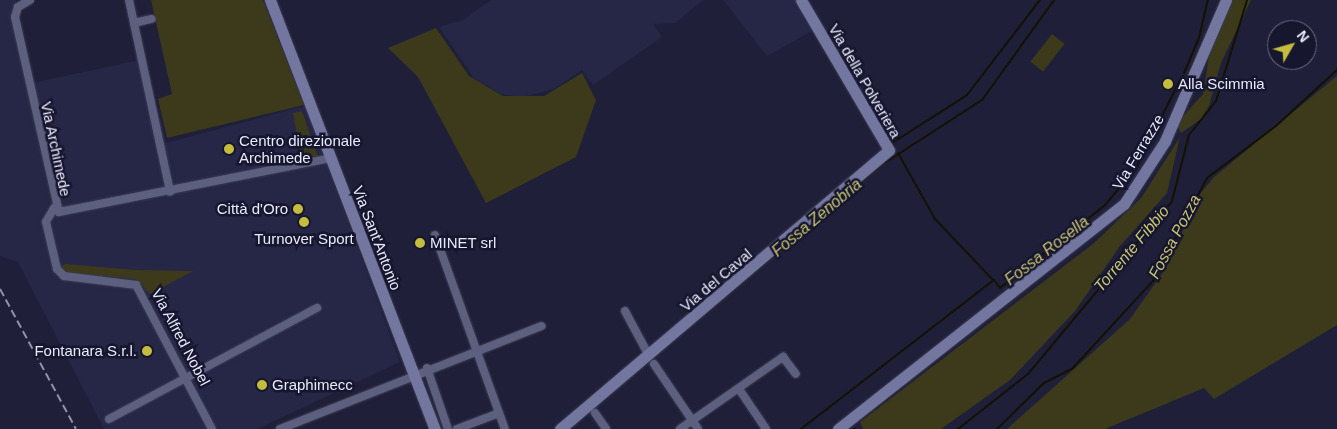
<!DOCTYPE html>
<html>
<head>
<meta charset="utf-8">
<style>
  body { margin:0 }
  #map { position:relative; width:1337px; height:429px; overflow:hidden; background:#1f1f39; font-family:Helvetica,sans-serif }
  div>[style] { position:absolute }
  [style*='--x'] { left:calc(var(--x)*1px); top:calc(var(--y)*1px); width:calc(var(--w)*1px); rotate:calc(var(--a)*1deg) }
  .built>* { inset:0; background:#262747 }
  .green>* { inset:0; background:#3c3a1b; transform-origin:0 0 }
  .stream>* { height:2px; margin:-1px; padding:0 1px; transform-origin:1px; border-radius:1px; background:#131100 }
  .roads { filter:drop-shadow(0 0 1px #3a3a50) drop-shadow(0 0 1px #3a3a50) }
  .street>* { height:8px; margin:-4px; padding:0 4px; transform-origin:4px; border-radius:4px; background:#5d5f7e }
  .secondary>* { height:11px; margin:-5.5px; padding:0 5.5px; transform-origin:5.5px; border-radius:5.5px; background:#73769e }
  .rail>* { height:2px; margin-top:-1px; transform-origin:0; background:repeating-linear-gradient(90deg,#9193a8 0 8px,transparent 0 12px) }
  .dots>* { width:14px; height:14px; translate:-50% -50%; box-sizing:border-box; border:2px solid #16162f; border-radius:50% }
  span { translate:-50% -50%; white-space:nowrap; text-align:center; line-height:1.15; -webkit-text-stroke:5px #16162f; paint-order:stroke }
  .street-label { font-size:15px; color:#e8eafc }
  .poi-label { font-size:15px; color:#e8eafc }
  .left { translate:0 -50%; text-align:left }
  .right { translate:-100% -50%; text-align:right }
  .water-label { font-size:16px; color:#c8c371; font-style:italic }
  .north { position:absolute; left:1267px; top:20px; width:50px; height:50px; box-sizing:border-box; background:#16162f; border:1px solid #6a6b81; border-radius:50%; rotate:52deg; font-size:14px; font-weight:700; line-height:20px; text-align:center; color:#e8eafc }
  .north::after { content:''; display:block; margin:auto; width:18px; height:22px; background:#c5bc3d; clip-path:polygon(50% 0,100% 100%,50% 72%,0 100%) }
</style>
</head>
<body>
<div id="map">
  <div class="built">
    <i style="clip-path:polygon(0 0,16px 0,32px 83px,145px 59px,166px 143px,305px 106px,400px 362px,257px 429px,104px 429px,18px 262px,0 256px)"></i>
    <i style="clip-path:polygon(491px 0,703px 0,675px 23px,653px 24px,662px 37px,593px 85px,582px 70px,554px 89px,522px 97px,501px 94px,474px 78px,439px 27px,463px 20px)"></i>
    <i style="clip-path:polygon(723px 0,796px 0,814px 30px,767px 56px)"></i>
  </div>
  <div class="green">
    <i style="clip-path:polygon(151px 0,263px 0,304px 105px,167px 138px,158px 99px,172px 94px)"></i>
    <i style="clip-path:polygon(1232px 0,1251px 0,1221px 63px,1209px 106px,1201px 119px,1181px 133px,1176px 124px,1203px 94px,1209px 56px)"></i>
    <i style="clip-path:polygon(436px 28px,469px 76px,503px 96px,544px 96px,582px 73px,596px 100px,576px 157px,486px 203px,418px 77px,388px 48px)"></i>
    <i style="left:1052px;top:34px;width:16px;height:35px;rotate:38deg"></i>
    <i style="clip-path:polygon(1337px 76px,1337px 325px,1214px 399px,1204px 388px,1105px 429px,1007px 429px,1130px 319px,1164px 271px,1200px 194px,1214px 177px)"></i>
    <i style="clip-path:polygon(302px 111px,318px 157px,301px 158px,293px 113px)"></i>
    <i style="clip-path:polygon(1180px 137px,1167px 193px,1120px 246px,1075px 311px,1010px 380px,941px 429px,863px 429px,860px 422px,1093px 244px,1141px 198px)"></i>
    <i style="clip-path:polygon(65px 264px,135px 270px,193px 271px,150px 294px,136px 279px,67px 273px,59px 268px)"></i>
  </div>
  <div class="stream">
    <i style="--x:1184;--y:73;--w:38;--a:-67"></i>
    <i style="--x:1199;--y:38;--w:39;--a:-77"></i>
    <i style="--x:894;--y:147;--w:4;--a:-117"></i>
    <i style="--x:892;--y:143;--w:89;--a:-32.6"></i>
    <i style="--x:967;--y:95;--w:120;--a:-52.5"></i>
    <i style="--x:898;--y:153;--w:76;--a:60.7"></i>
    <i style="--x:935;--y:219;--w:84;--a:46.4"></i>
    <i style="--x:618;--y:387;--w:343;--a:-40.1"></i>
    <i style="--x:880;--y:166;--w:121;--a:-32.9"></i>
    <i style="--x:982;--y:100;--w:123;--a:-54.2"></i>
    <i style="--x:801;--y:429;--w:244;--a:-37.7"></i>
    <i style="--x:994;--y:280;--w:10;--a:53"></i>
    <i style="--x:1000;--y:288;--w:134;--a:-38.3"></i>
    <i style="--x:1105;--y:205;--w:48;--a:-50"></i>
    <i style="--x:1136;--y:168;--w:101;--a:-63.4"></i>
    <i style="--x:854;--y:429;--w:1;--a:0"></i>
    <i style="--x:958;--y:429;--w:89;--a:-38.2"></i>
    <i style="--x:1028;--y:374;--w:225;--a:-50.2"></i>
    <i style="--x:1172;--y:201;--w:68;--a:-75.6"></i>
    <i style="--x:1189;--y:135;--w:43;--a:-51.5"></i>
    <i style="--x:1216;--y:101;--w:106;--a:-72.9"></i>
    <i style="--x:997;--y:429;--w:66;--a:-44.4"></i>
    <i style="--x:1044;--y:383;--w:31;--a:-27"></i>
    <i style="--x:1072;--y:369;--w:120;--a:-47.4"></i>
    <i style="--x:1153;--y:281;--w:116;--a:-62.3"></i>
    <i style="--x:1207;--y:178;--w:86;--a:-37"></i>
    <i style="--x:1276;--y:126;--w:83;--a:-42.6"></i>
  </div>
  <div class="roads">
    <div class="street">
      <i style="--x:30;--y:0;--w:14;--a:150"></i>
      <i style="--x:18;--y:7;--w:10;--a:107"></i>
      <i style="--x:15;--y:17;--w:200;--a:77.3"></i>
      <i style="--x:59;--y:212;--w:277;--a:-11.2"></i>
      <i style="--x:129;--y:0;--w:196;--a:77.9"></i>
      <i style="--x:134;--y:23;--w:18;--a:-13"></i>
      <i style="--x:54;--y:208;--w:16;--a:120"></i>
      <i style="--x:46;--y:222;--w:48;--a:76.8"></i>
      <i style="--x:57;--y:269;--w:10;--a:45"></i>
      <i style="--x:64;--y:276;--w:73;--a:7.1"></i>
      <i style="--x:136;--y:285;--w:163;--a:62.2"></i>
      <i style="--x:435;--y:235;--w:206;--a:70.2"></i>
      <i style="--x:625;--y:311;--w:51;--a:61.9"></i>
      <i style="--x:654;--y:364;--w:78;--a:55.9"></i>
      <i style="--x:427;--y:368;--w:65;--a:71"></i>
      <i style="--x:739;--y:389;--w:48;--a:56"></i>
      <i style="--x:595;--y:413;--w:19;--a:55"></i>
      <i style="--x:109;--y:419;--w:236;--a:-28.1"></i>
      <i style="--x:280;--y:429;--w:281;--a:-21.5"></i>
      <i style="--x:457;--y:429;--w:45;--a:-20.9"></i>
      <i style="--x:680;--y:429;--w:126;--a:-35"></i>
      <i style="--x:783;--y:357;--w:21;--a:53"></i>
    </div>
    <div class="secondary">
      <i style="--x:270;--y:0;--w:460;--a:69"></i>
      <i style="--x:560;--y:429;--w:431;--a:-40.3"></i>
      <i style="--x:889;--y:150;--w:174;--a:-120.4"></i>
      <i style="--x:838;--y:429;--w:364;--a:-38.2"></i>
      <i style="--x:1124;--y:204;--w:75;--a:-56.9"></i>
      <i style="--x:1165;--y:141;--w:154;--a:-66.6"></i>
    </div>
  </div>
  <div class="rail">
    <i style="--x:0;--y:289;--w:159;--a:61.5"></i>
  </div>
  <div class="dots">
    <i style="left:1168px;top:84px;background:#c5bc3d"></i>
    <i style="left:229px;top:149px;background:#c5bc3d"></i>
    <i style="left:298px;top:209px;background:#c5bc3d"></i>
    <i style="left:304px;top:222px;background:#c5bc3d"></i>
    <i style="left:420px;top:243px;background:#c5bc3d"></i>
    <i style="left:147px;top:351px;background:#c5bc3d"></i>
    <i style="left:262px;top:385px;background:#c5bc3d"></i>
  </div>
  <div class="street-label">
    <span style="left:865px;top:81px;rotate:60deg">Via della Polveriera</span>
    <span style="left:56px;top:149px;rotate:78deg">Via Archimede</span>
    <span style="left:1138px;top:152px;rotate:-59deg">Via Ferrazze</span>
    <span style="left:377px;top:238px;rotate:69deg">Via Sant'Antonio</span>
    <span style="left:716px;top:280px;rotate:-40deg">Via del Caval</span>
    <span style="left:181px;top:337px;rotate:62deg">Via Alfred Nobel</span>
  </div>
  <div class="poi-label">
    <span class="left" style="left:1178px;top:84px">Alla Scimmia</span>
    <span class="left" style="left:239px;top:149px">Centro direzionale<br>Archimede</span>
    <span class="right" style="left:288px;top:209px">Città d'Oro</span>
    <span style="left:304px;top:239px">Turnover Sport</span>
    <span class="left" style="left:430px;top:243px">MINET srl</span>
    <span class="right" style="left:137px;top:351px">Fontanara S.r.l.</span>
    <span class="left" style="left:272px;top:385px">Graphimecc</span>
  </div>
  <div class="water-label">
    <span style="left:817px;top:218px;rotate:-40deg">Fossa Zenobria</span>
    <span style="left:1175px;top:237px;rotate:-62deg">Fossa Pozza</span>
    <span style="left:1132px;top:249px;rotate:-50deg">Torrente Fibbio</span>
    <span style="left:1047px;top:251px;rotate:-38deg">Fossa Rosella</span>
  </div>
  <div class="north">N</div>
</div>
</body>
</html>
